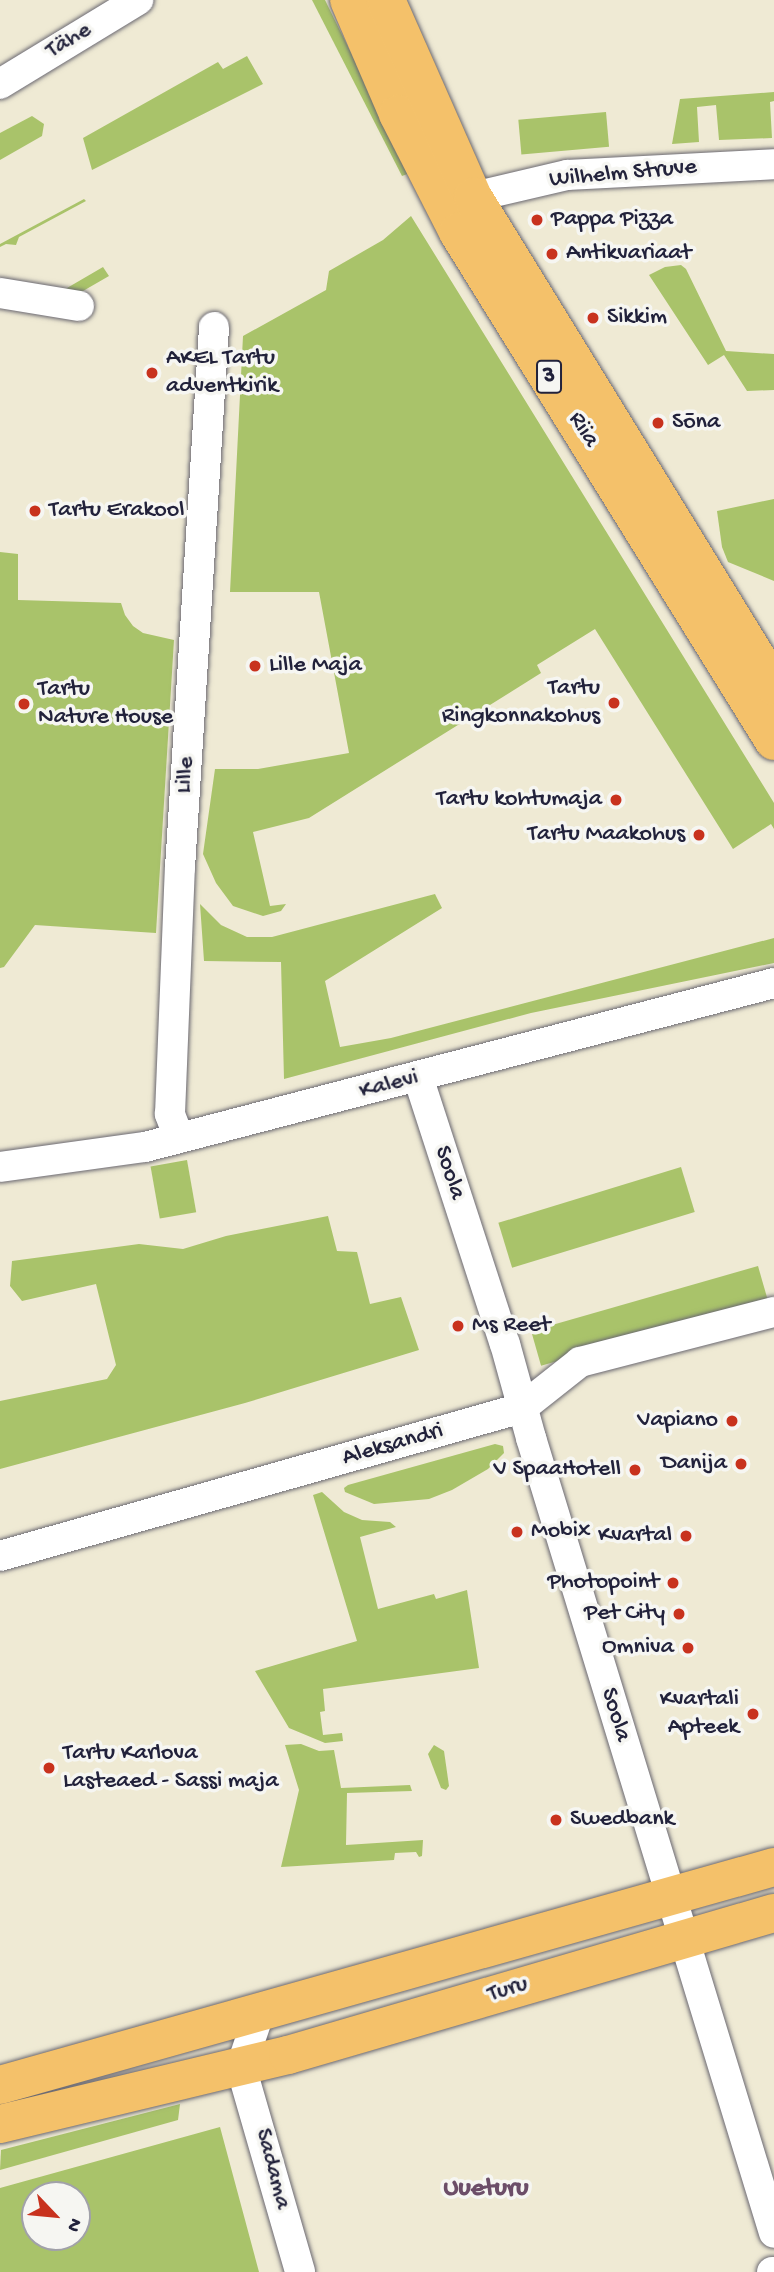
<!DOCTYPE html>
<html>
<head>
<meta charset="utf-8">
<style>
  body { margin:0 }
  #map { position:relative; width:774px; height:2272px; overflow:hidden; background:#efead4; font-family:"Gochi Hand",sans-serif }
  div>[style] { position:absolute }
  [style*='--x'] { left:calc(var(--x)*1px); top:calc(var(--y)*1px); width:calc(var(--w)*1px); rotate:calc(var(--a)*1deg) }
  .green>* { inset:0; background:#a9c36a; transform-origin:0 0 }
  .roads { filter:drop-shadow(0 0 2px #6a6871) drop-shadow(0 0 2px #6a6871) }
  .minor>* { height:30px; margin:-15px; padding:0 15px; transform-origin:15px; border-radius:15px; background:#fff }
  .major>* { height:38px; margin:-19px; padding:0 19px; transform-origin:19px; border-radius:19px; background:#f4c16a }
  .highway>* { height:38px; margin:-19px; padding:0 19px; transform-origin:19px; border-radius:19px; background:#f4c16a }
  .dots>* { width:19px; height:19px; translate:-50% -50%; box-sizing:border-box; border:4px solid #f6f6f2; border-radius:50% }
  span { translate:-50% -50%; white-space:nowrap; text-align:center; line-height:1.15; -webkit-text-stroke:7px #f6f6f2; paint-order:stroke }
  .shield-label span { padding:2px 5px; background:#f6f6f2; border:2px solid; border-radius:5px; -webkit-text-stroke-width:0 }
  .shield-label { font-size:23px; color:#22223b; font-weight:700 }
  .street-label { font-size:24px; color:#22223b }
  .poi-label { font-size:24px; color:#22223b }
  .left { translate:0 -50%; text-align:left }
  .right { translate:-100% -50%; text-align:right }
  .neighbourhood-label { font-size:26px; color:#6c4e68; font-weight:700 }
  .north { position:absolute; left:21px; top:2181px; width:70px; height:70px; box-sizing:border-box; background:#f6f6f2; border:2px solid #a1a1a9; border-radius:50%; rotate:116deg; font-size:19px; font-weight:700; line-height:28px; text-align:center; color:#22223b }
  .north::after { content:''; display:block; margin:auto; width:24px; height:32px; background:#c8321e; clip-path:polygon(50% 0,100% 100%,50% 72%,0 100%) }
</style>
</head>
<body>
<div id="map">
  <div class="green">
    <i style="clip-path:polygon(312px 0,325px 0,410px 173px,402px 176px)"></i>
    <i style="clip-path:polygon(247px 56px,263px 84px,92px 170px,83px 138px,218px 62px,223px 69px)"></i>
    <i style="clip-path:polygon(774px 92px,774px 101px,770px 102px,772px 138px,719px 140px,716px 105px,697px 107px,699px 142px,672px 144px,680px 99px)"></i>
    <i style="left:606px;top:112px;width:35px;height:88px;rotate:85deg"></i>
    <i style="clip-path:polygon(32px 116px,44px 124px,42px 136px,0 160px,0 133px)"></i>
    <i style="clip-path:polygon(84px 199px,86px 201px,19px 237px,16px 245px,6px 244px,0 247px,0 244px)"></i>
    <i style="clip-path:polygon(411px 216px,774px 803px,774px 829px,771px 824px,733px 849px,595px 629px,537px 665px,541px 673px,309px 818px,253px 832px,270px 906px,286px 904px,281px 911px,263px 916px,233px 906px,216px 883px,203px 854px,215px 769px,258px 769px,349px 753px,319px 592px,230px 592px,243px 336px,326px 290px,329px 271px,383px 240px)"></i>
    <i style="clip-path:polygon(681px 265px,686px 269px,726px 351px,774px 354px,774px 390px,747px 391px,724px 355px,708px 365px,649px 275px,665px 267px)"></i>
    <i style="clip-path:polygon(103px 267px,109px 276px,83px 291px,82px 298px,55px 295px)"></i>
    <i style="clip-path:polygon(774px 499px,774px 581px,728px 562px,722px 547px,717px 511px)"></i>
    <i style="clip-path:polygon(0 552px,18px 554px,18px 600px,121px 603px,125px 615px,133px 626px,143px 633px,174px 640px,156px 933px,35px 925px,4px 967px,0 968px)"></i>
    <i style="clip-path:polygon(435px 894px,442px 908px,325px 981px,340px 1047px,391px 1038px,774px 938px,774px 963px,531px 1013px,284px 1079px,281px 962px,204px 961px,200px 904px,221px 925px,247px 937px,272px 937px)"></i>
    <i style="left:187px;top:1160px;width:53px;height:37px;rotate:80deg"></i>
    <i style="left:681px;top:1167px;width:47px;height:191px;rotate:73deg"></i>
    <i style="clip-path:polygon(328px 1216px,337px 1251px,357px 1252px,370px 1304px,401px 1297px,419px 1350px,245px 1403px,0 1469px,0 1401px,107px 1379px,116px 1365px,96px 1284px,22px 1301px,10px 1286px,12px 1261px,139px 1244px,183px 1249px,226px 1236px)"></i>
    <i style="left:758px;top:1266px;width:36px;height:236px;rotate:74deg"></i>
    <i style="clip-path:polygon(495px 1444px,503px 1446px,504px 1453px,488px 1469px,452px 1490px,429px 1499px,374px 1504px,345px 1492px,344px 1488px,348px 1485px)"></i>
    <i style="clip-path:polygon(322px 1492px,344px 1512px,362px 1520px,390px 1522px,396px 1527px,360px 1537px,378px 1609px,434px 1594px,436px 1599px,467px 1590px,479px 1668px,323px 1689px,325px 1711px,320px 1712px,323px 1735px,342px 1733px,343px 1741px,325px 1743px,289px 1728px,255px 1671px,357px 1641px,313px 1495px)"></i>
    <i style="clip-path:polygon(301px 1744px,319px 1751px,334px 1750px,341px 1788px,410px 1785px,412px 1791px,347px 1793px,346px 1845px,423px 1840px,422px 1856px,419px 1857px,416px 1852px,395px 1853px,394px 1860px,281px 1867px,299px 1790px,285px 1745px)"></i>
    <i style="clip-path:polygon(434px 1745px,444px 1751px,449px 1786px,446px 1790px,441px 1788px,428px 1754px)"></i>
    <i style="clip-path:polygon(180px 2104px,178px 2120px,0 2170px,1px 2150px)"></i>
    <i style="clip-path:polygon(evenodd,220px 2127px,259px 2272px,0 2272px,0 2188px,220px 2127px,35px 2195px,77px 2195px,77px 2237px,35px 2237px,35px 2195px)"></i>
  </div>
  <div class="roads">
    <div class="minor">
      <i style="--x:0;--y:84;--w:162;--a:-31.3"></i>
      <i style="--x:473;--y:197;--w:97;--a:-13.2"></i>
      <i style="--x:567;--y:175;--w:207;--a:-3"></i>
      <i style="--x:0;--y:293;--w:80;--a:9.3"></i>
      <i style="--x:418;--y:1077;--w:281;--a:72"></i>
      <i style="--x:505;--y:1344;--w:98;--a:74.5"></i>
      <i style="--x:531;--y:1438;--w:831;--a:73"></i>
      <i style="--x:179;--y:1138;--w:26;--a:-111"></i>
      <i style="--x:170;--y:1114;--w:246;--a:-87.7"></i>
      <i style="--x:180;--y:868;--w:542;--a:-86.4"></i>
      <i style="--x:0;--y:1167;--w:146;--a:-7.9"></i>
      <i style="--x:145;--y:1147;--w:650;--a:-14.61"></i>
      <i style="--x:0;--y:1556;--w:543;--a:-15.83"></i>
      <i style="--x:522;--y:1408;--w:74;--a:-38.4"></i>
      <i style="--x:580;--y:1362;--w:200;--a:-14.5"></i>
      <i style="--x:259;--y:2014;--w:56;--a:108.8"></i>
      <i style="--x:241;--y:2067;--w:213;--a:73.9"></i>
      <i style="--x:772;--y:2272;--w:2;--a:0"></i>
    </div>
    <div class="major">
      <i style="--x:0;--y:2085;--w:804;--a:-15.73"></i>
      <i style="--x:0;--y:2124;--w:296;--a:-13.5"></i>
      <i style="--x:288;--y:2055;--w:506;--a:-16.29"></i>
    </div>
    <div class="highway">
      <i style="--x:349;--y:0;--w:124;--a:66.7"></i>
      <i style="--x:398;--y:114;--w:132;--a:63"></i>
      <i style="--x:458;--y:232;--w:599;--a:58.17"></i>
      <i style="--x:386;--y:0;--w:215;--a:66.2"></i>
      <i style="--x:473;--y:197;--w:574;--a:58.39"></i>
    </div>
  </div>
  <div class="dots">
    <i style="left:537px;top:220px;background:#c8321e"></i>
    <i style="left:552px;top:254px;background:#c8321e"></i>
    <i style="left:593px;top:318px;background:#c8321e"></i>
    <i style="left:152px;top:373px;background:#c8321e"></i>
    <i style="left:658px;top:423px;background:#c8321e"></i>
    <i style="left:35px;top:511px;background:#c8321e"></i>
    <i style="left:255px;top:666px;background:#c8321e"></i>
    <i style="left:614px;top:703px;background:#c8321e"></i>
    <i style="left:24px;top:704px;background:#c8321e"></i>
    <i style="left:616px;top:800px;background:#c8321e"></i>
    <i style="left:699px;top:835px;background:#c8321e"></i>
    <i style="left:458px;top:1326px;background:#c8321e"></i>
    <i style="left:732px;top:1421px;background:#c8321e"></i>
    <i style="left:741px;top:1464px;background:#c8321e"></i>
    <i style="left:635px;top:1470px;background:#c8321e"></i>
    <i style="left:517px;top:1532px;background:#c8321e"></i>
    <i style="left:686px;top:1536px;background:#c8321e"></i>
    <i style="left:673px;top:1583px;background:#c8321e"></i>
    <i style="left:679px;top:1614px;background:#c8321e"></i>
    <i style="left:688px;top:1648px;background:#c8321e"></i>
    <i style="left:753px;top:1714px;background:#c8321e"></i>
    <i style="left:49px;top:1768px;background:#c8321e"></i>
    <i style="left:556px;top:1820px;background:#c8321e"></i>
  </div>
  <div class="shield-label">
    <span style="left:549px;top:377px">3</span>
  </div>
  <div class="street-label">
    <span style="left:69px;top:41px;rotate:-31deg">Tähe</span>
    <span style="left:623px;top:174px;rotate:-5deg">Wilhelm Struve</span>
    <span style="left:583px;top:430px;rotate:58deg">Riia</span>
    <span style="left:186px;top:775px;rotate:-86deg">Lille</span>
    <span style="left:389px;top:1085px;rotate:-14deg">Kalevi</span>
    <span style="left:449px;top:1173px;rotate:72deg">Soola</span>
    <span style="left:393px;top:1445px;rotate:-16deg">Aleksandri</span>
    <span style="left:615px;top:1715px;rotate:73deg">Soola</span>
    <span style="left:508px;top:1990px;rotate:-17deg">Turu</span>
    <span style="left:272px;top:2169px;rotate:75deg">Sadama</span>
  </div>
  <div class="poi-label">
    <span class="left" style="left:551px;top:220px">Pappa Pizza</span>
    <span class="left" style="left:566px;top:254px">Antikvariaat</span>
    <span class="left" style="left:607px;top:318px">Sikkim</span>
    <span class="left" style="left:166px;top:373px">AKEL Tartu<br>adventkirik</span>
    <span class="left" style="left:672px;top:423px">Sõna</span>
    <span class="left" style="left:49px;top:511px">Tartu Erakool</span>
    <span class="left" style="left:269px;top:666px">Lille Maja</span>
    <span class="right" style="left:600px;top:703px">Tartu<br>Ringkonnakohus</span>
    <span class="left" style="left:38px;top:704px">Tartu<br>Nature House</span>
    <span class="right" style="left:602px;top:800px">Tartu kohtumaja</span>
    <span class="right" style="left:685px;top:835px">Tartu Maakohus</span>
    <span class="left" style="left:472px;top:1326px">Ms Reet</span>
    <span class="right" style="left:718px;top:1421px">Vapiano</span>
    <span class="right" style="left:727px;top:1464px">Danija</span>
    <span class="right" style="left:621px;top:1470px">V SpaaHotell</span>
    <span class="left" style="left:531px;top:1532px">Mobix</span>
    <span class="right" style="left:672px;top:1536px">Kvartal</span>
    <span class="right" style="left:659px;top:1583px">Photopoint</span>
    <span class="right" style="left:665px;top:1614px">Pet City</span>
    <span class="right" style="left:674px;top:1648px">Omniva</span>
    <span class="right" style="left:739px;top:1714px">Kvartali<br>Apteek</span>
    <span class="left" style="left:63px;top:1768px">Tartu Karlova<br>Lasteaed - Sassi maja</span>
    <span class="left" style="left:570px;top:1820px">Swedbank</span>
  </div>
  <div class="neighbourhood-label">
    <span style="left:486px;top:2190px">Uueturu</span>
  </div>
  <div class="north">N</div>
</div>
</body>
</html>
